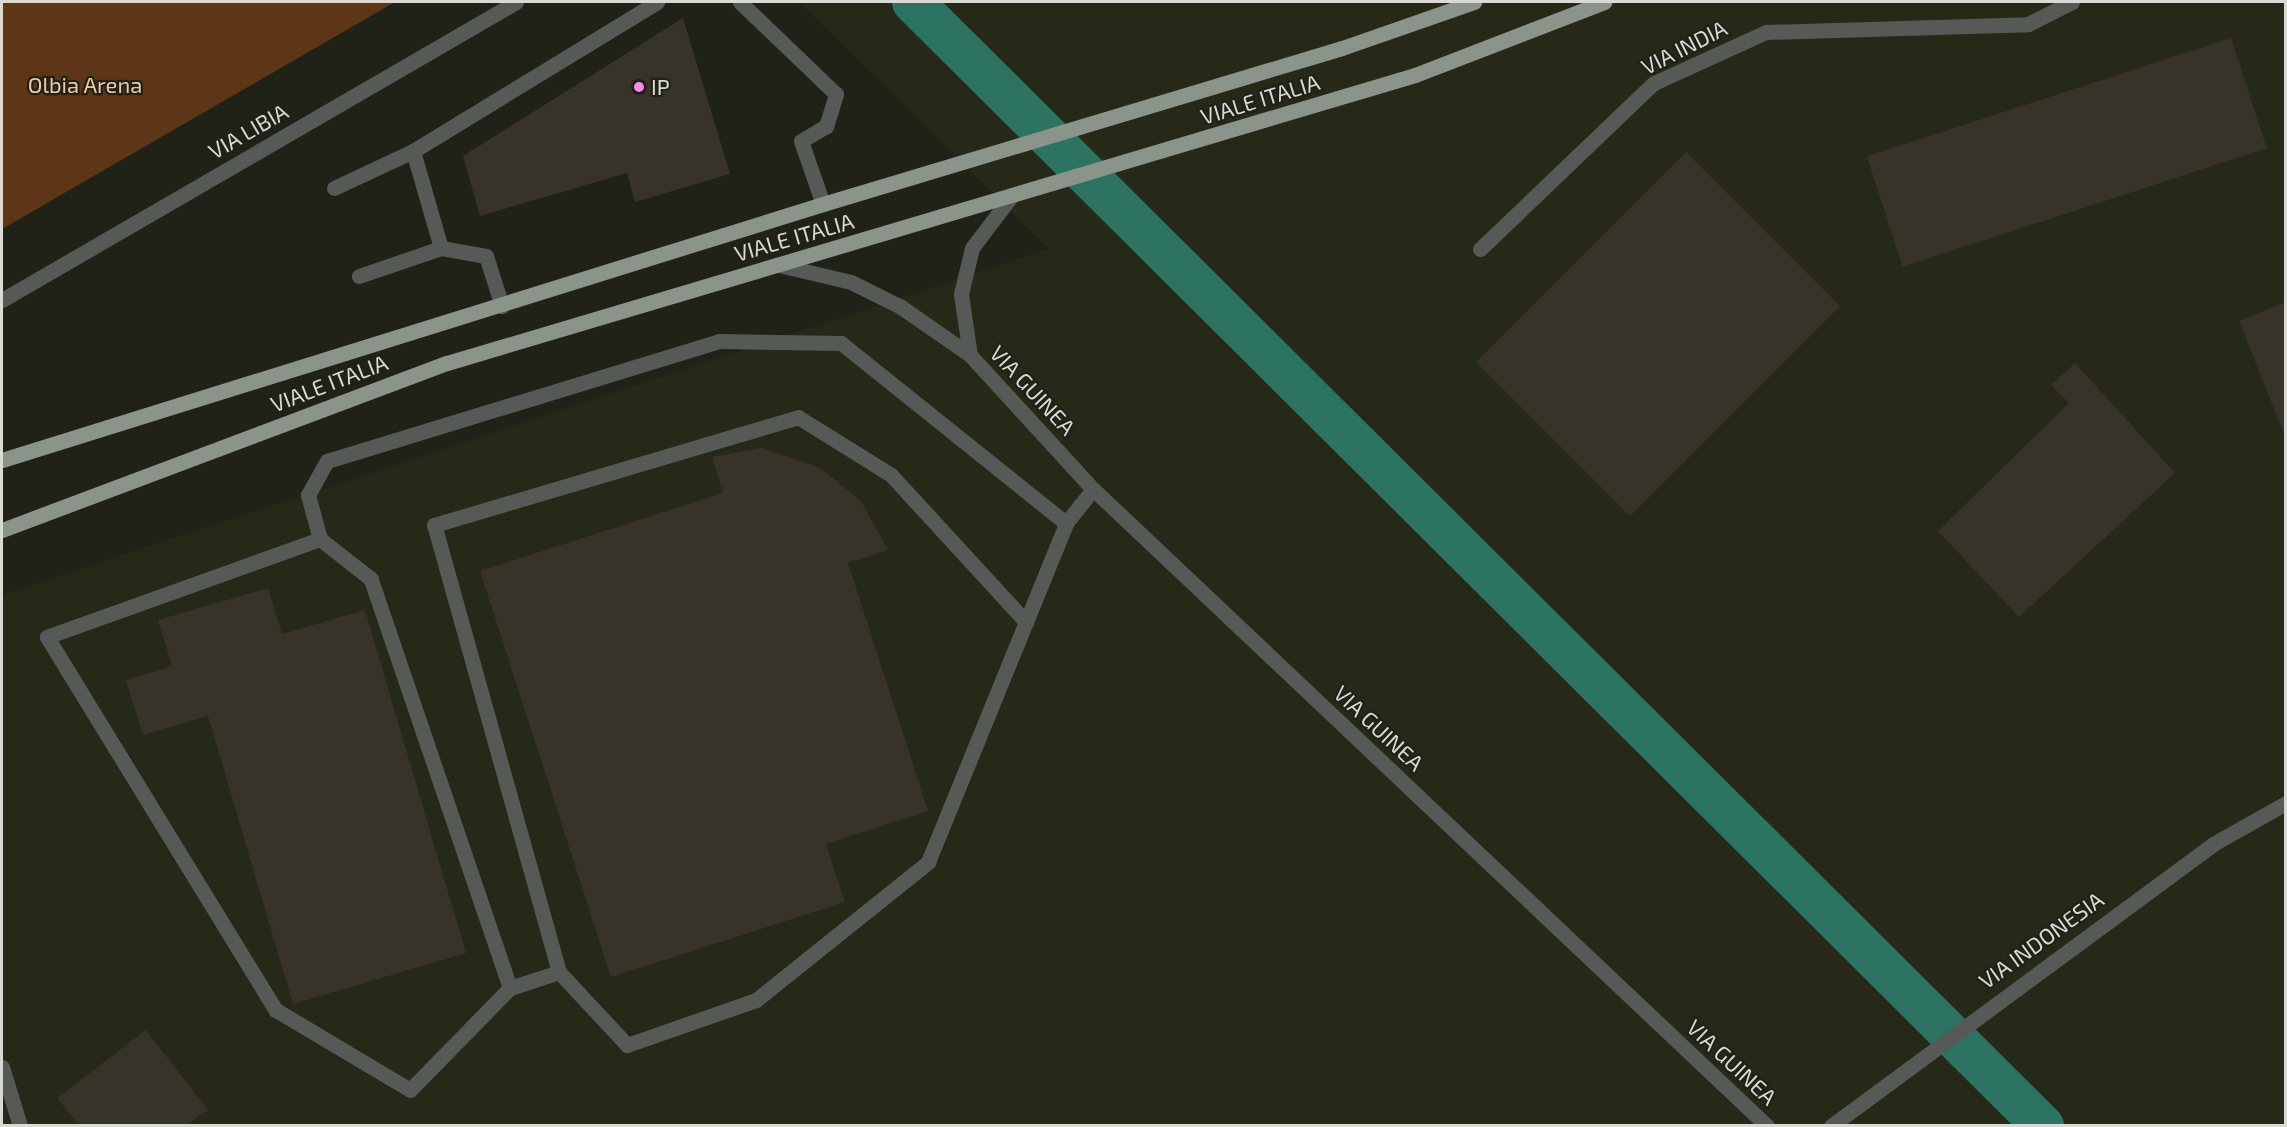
<!DOCTYPE html>
<html>
<head>
<meta charset="utf-8">
<style>
  body { margin:0 }
  #map { position:relative; width:2287px; height:1127px; overflow:hidden; background:#212217; font-family:"Exo 2",sans-serif }
  div>[style] { position:absolute }
  [style*='--x'] { left:calc(var(--x)*1px); top:calc(var(--y)*1px); width:calc(var(--w)*1px); rotate:calc(var(--a)*1deg) }
  .built>* { inset:0; background:#262917 }
  .green>* { inset:0; background:#5c3617 }
  .canal>* { height:42px; margin:-21px; padding:0 21px; transform-origin:21px; border-radius:21px; background:#2c7361 }
  .building>* { inset:0; background:#383328; transform-origin:0 0 }
  .minor>* { height:15px; margin:-7.5px; padding:0 7.5px; transform-origin:7.5px; border-radius:7.5px; background:#565a56 }
  .major>* { height:15px; margin:-7.5px; padding:0 7.5px; transform-origin:7.5px; border-radius:7.5px; background:#8b948a }
  .dots>* { width:16px; height:16px; translate:-50% -50%; box-sizing:border-box; border:3px solid #212217; border-radius:50% }
  span { translate:-50% -50%; white-space:nowrap; text-align:center; line-height:1.15; -webkit-text-stroke:4.5px #212217; paint-order:stroke }
  .street-label { font-size:22px; color:#d9dad3 }
  .park-label { font-size:22px; color:#f0c6a8 }
  .poi-label { font-size:22px; color:#d9dad3 }
  .left { translate:0 -50%; text-align:left }
  .frame { position:absolute; inset:0; border:3px solid #d9dad3; pointer-events:none }
</style>
</head>
<body>
<div id="map">
  <div class="built">
    <i style="clip-path:polygon(800px 2px,2285px 2px,2285px 1125px,2px 1125px,2px 595px,1049px 249px)"></i>
  </div>
  <div class="green">
    <i style="clip-path:polygon(2px 2px,395px 2px,2px 229px)"></i>
  </div>
  <div class="canal">
    <i style="--x:913;--y:2;--w:1594;--a:44.85"></i>
  </div>
  <div class="building">
    <i style="clip-path:polygon(683px 18px,730px 174px,635px 202px,627px 173px,480px 216px,463px 156px)"></i>
    <i style="left:2231px;top:38px;width:116px;height:383px;rotate:72deg"></i>
    <i style="left:1686px;top:152px;width:218px;height:297px;rotate:45deg"></i>
    <i style="clip-path:polygon(2286px 302px,2286px 434px,2284px 434px,2239px 321px)"></i>
    <i style="clip-path:polygon(2075px 363px,2175px 473px,2019px 617px,1938px 531px,2069px 403px,2051px 385px)"></i>
    <i style="clip-path:polygon(761px 448px,820px 468px,861px 501px,888px 550px,848px 563px,928px 811px,826px 844px,845px 902px,611px 977px,480px 571px,723px 493px,712px 457px)"></i>
    <i style="clip-path:polygon(268px 588px,282px 634px,365px 610px,466px 953px,293px 1004px,208px 716px,143px 735px,126px 680px,172px 666px,158px 620px)"></i>
    <i style="clip-path:polygon(146px 1030px,208px 1110px,187px 1125px,79px 1125px,57px 1098px)"></i>
  </div>
  <div class="minor">
    <i style="--x:740;--y:2;--w:133;--a:43.8"></i>
    <i style="--x:836;--y:94;--w:34;--a:107"></i>
    <i style="--x:826;--y:126;--w:29;--a:149"></i>
    <i style="--x:801;--y:141;--w:67;--a:70.8"></i>
    <i style="--x:334;--y:188;--w:87;--a:-25.1"></i>
    <i style="--x:1480;--y:249;--w:240;--a:-43.7"></i>
    <i style="--x:1654;--y:83;--w:123;--a:-24.5"></i>
    <i style="--x:1766;--y:32;--w:262;--a:-1.7"></i>
    <i style="--x:2028;--y:24;--w:49;--a:-26.6"></i>
    <i style="--x:779;--y:265;--w:74;--a:13.3"></i>
    <i style="--x:851;--y:282;--w:56;--a:26.6"></i>
    <i style="--x:901;--y:307;--w:84;--a:34.8"></i>
    <i style="--x:970;--y:355;--w:182;--a:47.5"></i>
    <i style="--x:1093;--y:489;--w:927;--a:43.38"></i>
    <i style="--x:359;--y:276;--w:87;--a:-18.9"></i>
    <i style="--x:2;--y:300;--w:594;--a:-30.1"></i>
    <i style="--x:502;--y:306;--w:52;--a:-107.7"></i>
    <i style="--x:486;--y:256;--w:46;--a:-169.9"></i>
    <i style="--x:441;--y:248;--w:101;--a:-106.1"></i>
    <i style="--x:413;--y:151;--w:286;--a:-31.4"></i>
    <i style="--x:970;--y:355;--w:62;--a:-98.4"></i>
    <i style="--x:961;--y:294;--w:47;--a:-76.6"></i>
    <i style="--x:972;--y:248;--w:63;--a:-52.8"></i>
    <i style="--x:320;--y:539;--w:290;--a:160.3"></i>
    <i style="--x:47;--y:637;--w:438;--a:58.5"></i>
    <i style="--x:276;--y:1010;--w:156;--a:30.8"></i>
    <i style="--x:410;--y:1090;--w:143;--a:-45.6"></i>
    <i style="--x:510;--y:988;--w:432;--a:-108.8"></i>
    <i style="--x:371;--y:579;--w:65;--a:-141.9"></i>
    <i style="--x:320;--y:539;--w:46;--a:-105.3"></i>
    <i style="--x:308;--y:495;--w:39;--a:-61"></i>
    <i style="--x:327;--y:461;--w:410;--a:-17"></i>
    <i style="--x:719;--y:341;--w:122;--a:0.9"></i>
    <i style="--x:841;--y:343;--w:288;--a:38.7"></i>
    <i style="--x:559;--y:972;--w:464;--a:-105.6"></i>
    <i style="--x:434;--y:525;--w:380;--a:-16.5"></i>
    <i style="--x:798;--y:417;--w:110;--a:31.9"></i>
    <i style="--x:891;--y:475;--w:200;--a:47.4"></i>
    <i style="--x:510;--y:988;--w:52;--a:-18.1"></i>
    <i style="--x:559;--y:972;--w:100;--a:47"></i>
    <i style="--x:627;--y:1045;--w:137;--a:-19.2"></i>
    <i style="--x:756;--y:1000;--w:221;--a:-38.7"></i>
    <i style="--x:928;--y:862;--w:366;--a:-67.8"></i>
    <i style="--x:1066;--y:523;--w:43;--a:-51.5"></i>
    <i style="--x:2;--y:1067;--w:62;--a:73"></i>
    <i style="--x:1831;--y:1126;--w:475;--a:-36.4"></i>
    <i style="--x:2213;--y:844;--w:84;--a:-29.3"></i>
  </div>
  <div class="major">
    <i style="--x:2;--y:460;--w:860;--a:-17.32"></i>
    <i style="--x:823;--y:204;--w:542;--a:-16.73"></i>
    <i style="--x:1342;--y:48;--w:140;--a:-19.2"></i>
    <i style="--x:2;--y:530;--w:475;--a:-20.6"></i>
    <i style="--x:447;--y:363;--w:1010;--a:-16.57"></i>
    <i style="--x:1415;--y:75;--w:203;--a:-21.1"></i>
  </div>
  <div class="dots">
    <i style="left:639px;top:87px;background:#f589ee"></i>
  </div>
  <div class="street-label">
    <span style="left:1684px;top:47px;rotate:-27deg">VIA INDIA</span>
    <span style="left:1260px;top:99px;rotate:-17deg">VIALE ITALIA</span>
    <span style="left:248px;top:131px;rotate:-30deg">VIA LIBIA</span>
    <span style="left:794px;top:237px;rotate:-16deg">VIALE ITALIA</span>
    <span style="left:329px;top:383px;rotate:-21deg">VIALE ITALIA</span>
    <span style="left:1033px;top:390px;rotate:47deg">VIA GUINEA</span>
    <span style="left:1379px;top:728px;rotate:43deg">VIA GUINEA</span>
    <span style="left:2041px;top:940px;rotate:-36deg">VIA INDONESIA</span>
    <span style="left:1732px;top:1062px;rotate:43deg">VIA GUINEA</span>
  </div>
  <div class="park-label">
    <span style="left:85px;top:85px">Olbia Arena</span>
  </div>
  <div class="poi-label">
    <span class="left" style="left:651px;top:87px">IP</span>
  </div>
  <div class="frame"></div>
</div>
</body>
</html>
